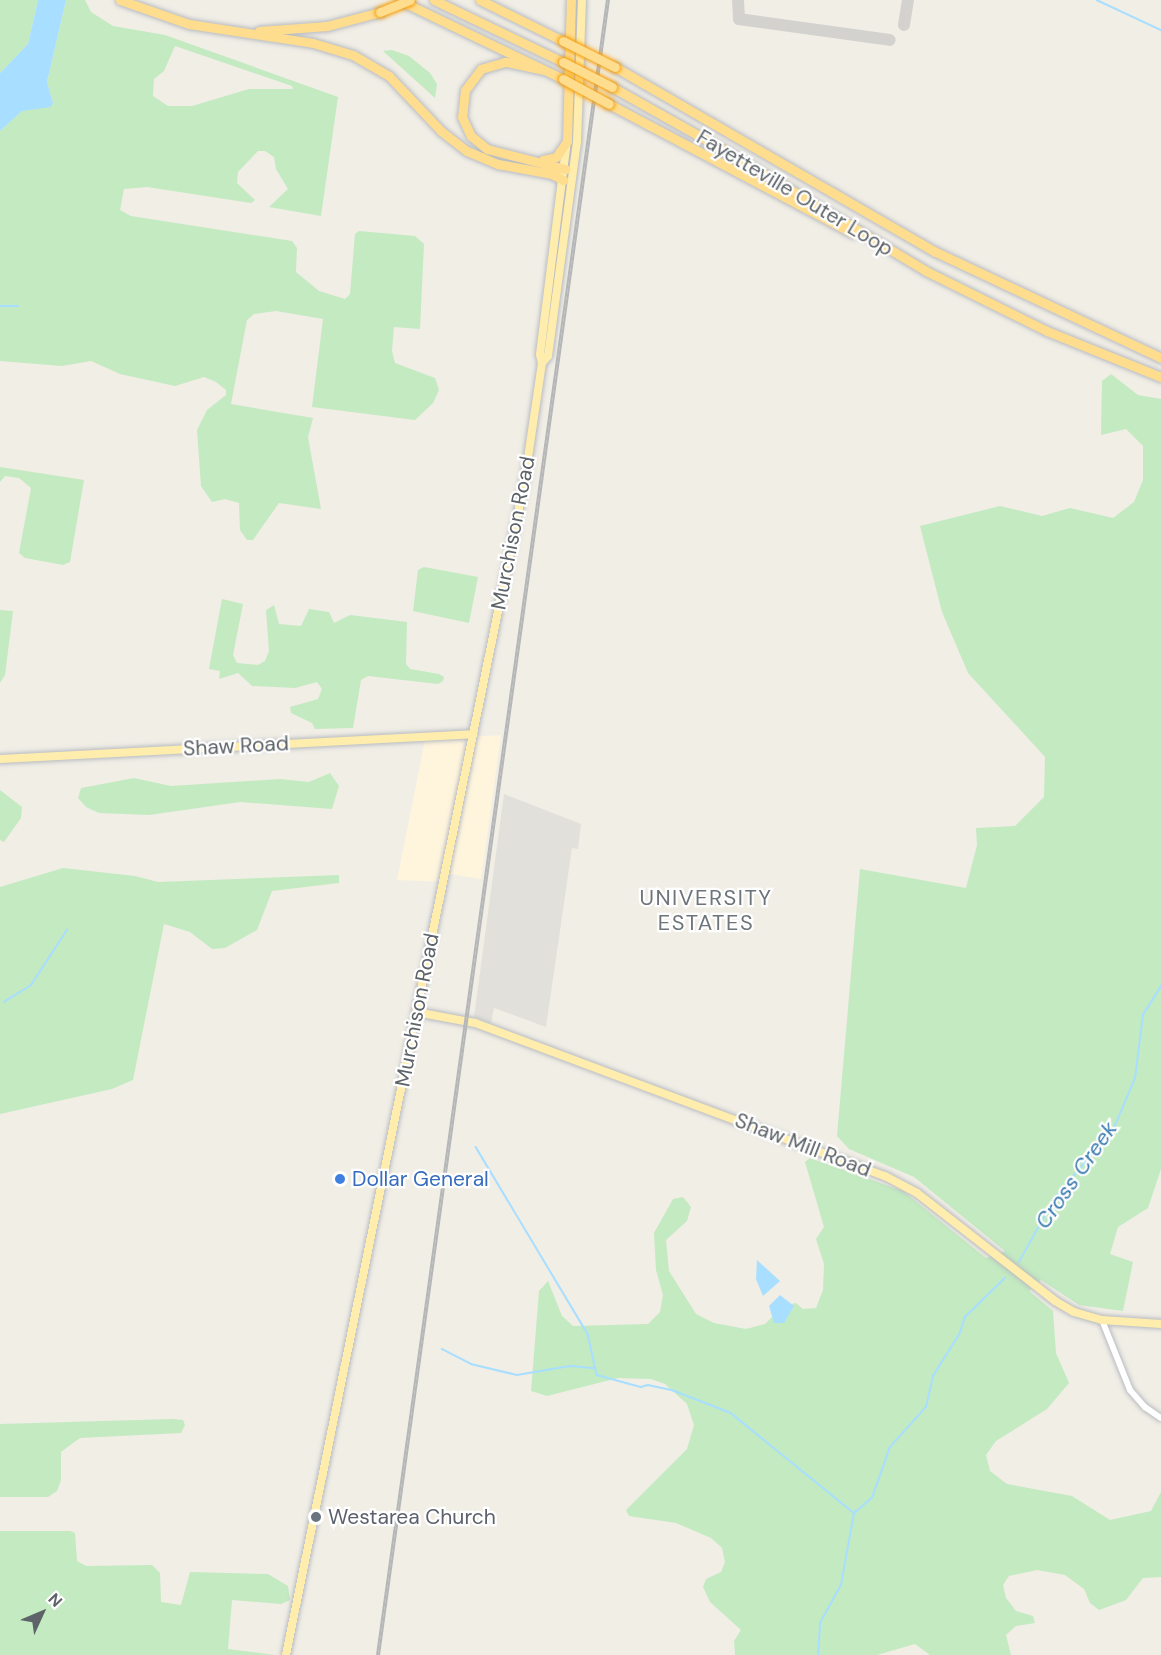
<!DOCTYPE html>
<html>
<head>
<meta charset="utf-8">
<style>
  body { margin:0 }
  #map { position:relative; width:1161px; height:1655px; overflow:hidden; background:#f1eee6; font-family:"DM Sans",sans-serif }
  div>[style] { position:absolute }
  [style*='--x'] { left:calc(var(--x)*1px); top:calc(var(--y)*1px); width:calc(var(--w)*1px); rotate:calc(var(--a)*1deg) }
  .commercial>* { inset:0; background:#fff5dd }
  .industrial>* { inset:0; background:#e2e0da }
  .green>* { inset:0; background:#c3eac1 }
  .water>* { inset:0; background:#a8deff }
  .stream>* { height:1.5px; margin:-0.75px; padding:0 0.75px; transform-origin:0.75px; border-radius:0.75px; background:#a8deff }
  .taxiway>* { height:12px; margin:-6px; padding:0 6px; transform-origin:6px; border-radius:6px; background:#d3d2ce }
  .roads { filter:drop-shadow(0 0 2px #b9bcc1) drop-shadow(0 0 2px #b9bcc1) }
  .minor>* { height:6px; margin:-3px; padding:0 3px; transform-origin:3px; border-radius:3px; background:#fff }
  .major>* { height:8px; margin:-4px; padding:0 4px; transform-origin:4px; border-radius:4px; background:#ffedad }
  .highway>* { height:9px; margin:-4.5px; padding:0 4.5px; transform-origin:4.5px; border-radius:4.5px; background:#ffdd8f }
  .rail>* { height:4px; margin-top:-2px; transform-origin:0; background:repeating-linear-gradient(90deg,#fff 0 4.5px,#b5b6b7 0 9px); box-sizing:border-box; border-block:2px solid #b5b6b7 }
  .bridges { filter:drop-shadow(0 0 2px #f79c00) drop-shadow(0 0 2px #f79c00) }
  .highway-bridge>* { height:9px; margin:-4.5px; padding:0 4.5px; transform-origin:4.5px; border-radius:4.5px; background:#ffdd8f }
  .dots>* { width:16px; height:16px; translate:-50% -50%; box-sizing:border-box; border:3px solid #fff; border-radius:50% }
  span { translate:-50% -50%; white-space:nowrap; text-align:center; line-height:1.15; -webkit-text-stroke:4.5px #fff; paint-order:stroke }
  .street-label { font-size:21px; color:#5d6368 }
  .shop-label { font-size:21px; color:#366cbe }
  .left { translate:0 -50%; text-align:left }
  .worship-label { font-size:21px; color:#5b616d }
  .neighbourhood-label { font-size:22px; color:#6e757a; letter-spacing:1.5px }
  .water-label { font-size:22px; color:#397ab1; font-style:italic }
  .north { position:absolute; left:12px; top:1583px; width:60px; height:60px; -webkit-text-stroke:4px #fff; paint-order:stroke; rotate:46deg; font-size:16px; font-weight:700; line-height:24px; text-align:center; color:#5d6368 }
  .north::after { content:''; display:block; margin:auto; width:21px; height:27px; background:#5d6368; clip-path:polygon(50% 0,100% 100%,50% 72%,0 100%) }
</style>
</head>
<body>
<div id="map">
  <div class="commercial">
    <i style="clip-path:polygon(501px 735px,481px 879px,450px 874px,448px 882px,397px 880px,425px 740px)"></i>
  </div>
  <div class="industrial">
    <i style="clip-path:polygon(504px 794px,581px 824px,578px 849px,572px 848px,546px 1027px,494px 1008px,491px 1023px,474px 1017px)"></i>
  </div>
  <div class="green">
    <i style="clip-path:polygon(0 0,38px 0,28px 44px,0 73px)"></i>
    <i style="clip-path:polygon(evenodd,66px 0,85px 0,91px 12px,113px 26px,165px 35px,338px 97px,321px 216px,269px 207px,288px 189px,276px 169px,274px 157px,265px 151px,258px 151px,238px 172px,237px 183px,255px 200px,251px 203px,147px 187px,124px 189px,120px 210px,131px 216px,292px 241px,297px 248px,296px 272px,319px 291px,345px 299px,350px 294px,355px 234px,359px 231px,415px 236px,424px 244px,420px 329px,394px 327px,392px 351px,395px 363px,435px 378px,439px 390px,433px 403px,415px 420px,312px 407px,323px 319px,276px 311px,254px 314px,247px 320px,231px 404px,313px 418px,308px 437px,321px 509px,279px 503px,253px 540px,247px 540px,240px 530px,239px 503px,225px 499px,212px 502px,201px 486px,197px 430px,207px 410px,226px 395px,226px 390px,216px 382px,204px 377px,175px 386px,120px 374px,91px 361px,62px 366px,0 361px,0 131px,22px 111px,53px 103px,47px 82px,66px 0,175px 46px,292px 86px,293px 89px,249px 89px,192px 106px,168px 106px,153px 96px,154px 79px,164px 71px,175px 46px)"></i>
    <i style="clip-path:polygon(392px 50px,409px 56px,430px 73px,437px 84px,435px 98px,383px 51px)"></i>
    <i style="clip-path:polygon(1111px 374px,1138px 395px,1161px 399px,1161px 1169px,1148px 1208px,1118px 1227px,1110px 1254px,1133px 1262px,1123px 1311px,1079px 1305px,1041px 1280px,1029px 1291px,1053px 1311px,1056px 1353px,1069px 1383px,1047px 1409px,996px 1441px,986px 1455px,990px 1471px,1007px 1484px,1072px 1496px,1110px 1520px,1151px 1511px,1161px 1492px,1161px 1577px,1143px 1578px,1126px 1600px,1099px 1610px,1090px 1603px,1084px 1589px,1065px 1575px,1037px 1570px,1009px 1576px,1003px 1585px,1006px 1598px,1016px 1611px,1033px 1616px,1035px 1623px,1016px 1626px,1006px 1635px,1011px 1655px,930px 1655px,915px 1644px,877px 1655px,735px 1655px,734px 1641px,741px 1630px,710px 1602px,703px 1587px,706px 1579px,721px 1572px,725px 1562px,722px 1548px,711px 1538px,676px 1523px,629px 1516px,626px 1510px,687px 1449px,694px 1425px,687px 1404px,665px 1384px,651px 1379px,618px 1378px,547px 1396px,531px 1391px,539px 1291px,548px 1281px,562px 1316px,573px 1326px,648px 1324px,660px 1312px,663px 1295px,656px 1270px,654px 1233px,673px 1199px,683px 1197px,691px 1207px,687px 1221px,666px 1240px,669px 1271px,696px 1314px,714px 1323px,746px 1329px,765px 1324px,783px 1306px,796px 1303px,803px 1309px,816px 1308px,823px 1290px,824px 1264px,816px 1239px,824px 1227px,805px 1162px,810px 1158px,903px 1191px,986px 1258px,1005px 1251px,914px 1177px,849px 1149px,837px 1136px,860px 869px,966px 888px,977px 845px,976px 828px,1015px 826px,1044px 797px,1045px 757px,968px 673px,942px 612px,920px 526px,1000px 506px,1042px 516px,1070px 508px,1113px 518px,1134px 502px,1143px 480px,1143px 446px,1126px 429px,1101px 435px,1102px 381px)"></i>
    <i style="clip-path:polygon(0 467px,84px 480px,70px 562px,63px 565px,25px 558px,19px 553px,31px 488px,19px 478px,5px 476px,0 482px)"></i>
    <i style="clip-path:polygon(424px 567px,478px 577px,469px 623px,413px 611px,418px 570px)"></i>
    <i style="clip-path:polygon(222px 599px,243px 604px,233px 655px,237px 663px,258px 665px,265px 661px,269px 651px,266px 610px,274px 605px,279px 624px,301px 626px,309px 609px,329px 612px,334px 623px,350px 615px,407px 622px,406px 664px,410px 669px,439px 674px,444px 677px,443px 681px,438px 684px,368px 676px,361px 680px,353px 728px,315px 729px,312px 723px,291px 713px,290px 707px,318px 699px,322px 689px,317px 682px,295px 688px,252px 686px,238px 673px,219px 679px,220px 671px,209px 669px)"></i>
    <i style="clip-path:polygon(0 610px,13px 611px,5px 675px,0 683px)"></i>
    <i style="clip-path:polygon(330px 773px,339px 786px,332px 809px,240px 802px,149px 815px,99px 813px,86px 807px,78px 798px,81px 788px,134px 778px,171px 786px,280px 779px,309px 782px)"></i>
    <i style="clip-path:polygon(0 790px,22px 807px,21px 818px,4px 842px,0 840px)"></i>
    <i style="clip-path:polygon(63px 868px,135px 876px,158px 882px,339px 875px,339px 883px,272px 891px,257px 930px,225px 948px,212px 949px,190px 932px,164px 924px,133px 1080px,112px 1089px,0 1114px,0 887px)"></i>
    <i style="clip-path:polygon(172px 1419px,183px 1420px,185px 1425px,181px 1433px,80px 1438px,61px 1452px,61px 1480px,57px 1491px,48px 1497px,0 1497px,0 1424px)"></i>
    <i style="clip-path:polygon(0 1531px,70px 1531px,75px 1533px,77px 1561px,86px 1566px,152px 1565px,160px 1573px,161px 1602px,181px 1605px,190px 1572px,268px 1574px,288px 1586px,290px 1600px,281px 1604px,232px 1600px,228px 1649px,275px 1655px,0 1655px)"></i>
  </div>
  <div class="water">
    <i style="clip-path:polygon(38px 0,66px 0,47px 82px,53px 103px,51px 107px,22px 111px,0 131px,0 73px,28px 44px)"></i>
    <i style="clip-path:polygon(757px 1260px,780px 1281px,763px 1296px,756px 1279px)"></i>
    <i style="clip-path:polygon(780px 1295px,794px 1306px,784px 1323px,774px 1323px,769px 1306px)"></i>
  </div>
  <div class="stream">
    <i style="--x:1097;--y:0;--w:71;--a:25.1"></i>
    <i style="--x:0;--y:306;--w:18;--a:0"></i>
    <i style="--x:4;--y:1002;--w:32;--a:-32"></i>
    <i style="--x:31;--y:985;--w:66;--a:-56.8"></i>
    <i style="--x:476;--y:1147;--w:218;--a:59.1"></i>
    <i style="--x:588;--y:1334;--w:42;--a:77.6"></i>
    <i style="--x:597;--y:1375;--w:46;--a:15.3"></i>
    <i style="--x:641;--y:1387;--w:7;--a:-16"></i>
    <i style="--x:648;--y:1385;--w:25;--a:12"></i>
    <i style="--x:672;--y:1390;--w:63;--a:21.3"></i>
    <i style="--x:731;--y:1413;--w:159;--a:39.1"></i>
    <i style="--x:1019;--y:1262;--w:72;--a:-60.9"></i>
    <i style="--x:1054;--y:1199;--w:93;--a:-49.8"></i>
    <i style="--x:1114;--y:1128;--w:54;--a:-67.2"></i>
    <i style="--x:1135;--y:1078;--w:64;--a:-82.8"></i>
    <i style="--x:1143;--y:1015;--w:34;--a:-58"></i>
    <i style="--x:442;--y:1349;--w:33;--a:27"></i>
    <i style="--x:471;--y:1364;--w:47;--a:13.4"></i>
    <i style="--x:517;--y:1375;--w:55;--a:-9.5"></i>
    <i style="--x:571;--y:1366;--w:24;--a:5"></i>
    <i style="--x:818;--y:1655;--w:32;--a:-86"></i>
    <i style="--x:820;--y:1623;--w:43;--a:-61.1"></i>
    <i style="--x:841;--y:1585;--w:73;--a:-79.8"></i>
    <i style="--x:854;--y:1513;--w:23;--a:-40"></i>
    <i style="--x:872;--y:1498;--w:54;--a:-70.6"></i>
    <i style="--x:890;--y:1447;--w:54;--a:-48"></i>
    <i style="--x:926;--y:1407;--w:32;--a:-77"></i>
    <i style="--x:933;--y:1376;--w:51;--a:-57.9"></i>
    <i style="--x:960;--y:1333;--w:17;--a:-73"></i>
    <i style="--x:965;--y:1317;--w:56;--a:-44.3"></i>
  </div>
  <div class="taxiway">
    <i style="--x:738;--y:0;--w:19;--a:87"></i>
    <i style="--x:739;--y:19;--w:152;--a:7.9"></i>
    <i style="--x:904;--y:25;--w:25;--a:-81"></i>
  </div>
  <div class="roads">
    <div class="minor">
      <i style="--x:1102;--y:1320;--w:75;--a:68.2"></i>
      <i style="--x:1130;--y:1390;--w:23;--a:49"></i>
      <i style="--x:1145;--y:1407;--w:19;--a:35"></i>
    </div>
    <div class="major">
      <i style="--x:542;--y:363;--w:9;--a:-49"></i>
      <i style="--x:548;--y:356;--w:216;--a:-82.3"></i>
      <i style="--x:577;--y:142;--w:142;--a:-88"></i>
      <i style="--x:0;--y:759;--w:474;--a:-3"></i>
      <i style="--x:416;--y:1012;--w:60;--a:10.6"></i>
      <i style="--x:475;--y:1023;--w:438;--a:20.5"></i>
      <i style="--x:885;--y:1176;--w:36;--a:28"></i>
      <i style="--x:917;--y:1193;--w:175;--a:38"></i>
      <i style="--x:1055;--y:1301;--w:22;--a:30"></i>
      <i style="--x:1074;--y:1312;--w:29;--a:16"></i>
      <i style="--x:1102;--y:1320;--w:59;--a:3.9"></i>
      <i style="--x:286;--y:1655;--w:1201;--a:-78.52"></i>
      <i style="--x:525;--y:478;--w:116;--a:-81.6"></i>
      <i style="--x:542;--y:363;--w:9;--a:-103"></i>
      <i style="--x:540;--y:354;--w:215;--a:-82.8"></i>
    </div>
    <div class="highway">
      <i style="--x:120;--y:0;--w:73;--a:19.2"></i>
      <i style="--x:189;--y:24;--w:125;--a:8.7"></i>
      <i style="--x:313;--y:43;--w:42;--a:16.7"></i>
      <i style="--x:353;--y:55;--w:42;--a:30.3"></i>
      <i style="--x:389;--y:76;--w:76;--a:46.6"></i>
      <i style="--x:441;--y:131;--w:33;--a:38"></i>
      <i style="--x:467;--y:151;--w:34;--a:23"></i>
      <i style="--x:498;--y:164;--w:55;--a:10.5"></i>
      <i style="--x:552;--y:174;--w:13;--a:29"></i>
      <i style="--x:434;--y:0;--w:143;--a:25.7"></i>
      <i style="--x:480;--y:0;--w:93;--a:26.3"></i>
      <i style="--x:401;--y:1;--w:180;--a:25.7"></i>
      <i style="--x:259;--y:31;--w:68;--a:-4.2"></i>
      <i style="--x:327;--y:26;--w:55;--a:-14.8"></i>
      <i style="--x:615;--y:67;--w:370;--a:30"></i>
      <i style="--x:936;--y:252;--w:249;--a:25.2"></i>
      <i style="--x:544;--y:70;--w:40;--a:-168"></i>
      <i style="--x:505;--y:62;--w:25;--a:164"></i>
      <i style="--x:481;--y:69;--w:26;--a:127"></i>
      <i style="--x:465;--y:90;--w:27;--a:96"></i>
      <i style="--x:462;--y:117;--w:21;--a:65"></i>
      <i style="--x:471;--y:136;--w:21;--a:39"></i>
      <i style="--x:487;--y:149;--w:81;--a:14.4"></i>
      <i style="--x:612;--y:87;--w:139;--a:29.3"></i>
      <i style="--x:733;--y:155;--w:225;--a:31"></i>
      <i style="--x:926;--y:271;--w:135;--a:26.4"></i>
      <i style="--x:1047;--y:331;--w:123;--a:22"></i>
      <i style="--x:609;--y:104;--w:276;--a:27.9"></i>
      <i style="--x:543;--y:160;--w:13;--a:-13"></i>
      <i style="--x:556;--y:157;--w:19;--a:-55"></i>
      <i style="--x:567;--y:141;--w:141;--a:-88.4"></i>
    </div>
  </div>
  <div class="rail">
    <i style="--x:378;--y:1655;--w:1671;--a:-82.09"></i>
  </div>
  <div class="bridges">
    <div class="highway-bridge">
      <i style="--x:380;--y:12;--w:32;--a:-22"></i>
      <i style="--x:563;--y:41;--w:58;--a:26.6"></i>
      <i style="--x:563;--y:62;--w:55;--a:27"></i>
      <i style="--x:563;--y:79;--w:52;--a:28.5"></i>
    </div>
  </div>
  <div class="dots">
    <i style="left:340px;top:1179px;background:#3f7fe0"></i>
    <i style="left:316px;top:1517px;background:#6b7280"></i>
  </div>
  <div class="street-label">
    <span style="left:795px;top:193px;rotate:31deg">Fayetteville Outer Loop</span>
    <span style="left:513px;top:533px;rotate:-79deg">Murchison Road</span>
    <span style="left:236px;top:746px;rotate:-3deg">Shaw Road</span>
    <span style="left:417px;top:1010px;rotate:-79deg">Murchison Road</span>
    <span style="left:803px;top:1145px;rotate:21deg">Shaw Mill Road</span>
  </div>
  <div class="shop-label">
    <span class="left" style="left:352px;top:1179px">Dollar General</span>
  </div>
  <div class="worship-label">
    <span class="left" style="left:328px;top:1517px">Westarea Church</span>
  </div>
  <div class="neighbourhood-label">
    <span style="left:706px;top:910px">UNIVERSITY<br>ESTATES</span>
  </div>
  <div class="water-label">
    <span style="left:1076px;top:1175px;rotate:-55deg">Cross Creek</span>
  </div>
  <div class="north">N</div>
</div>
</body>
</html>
